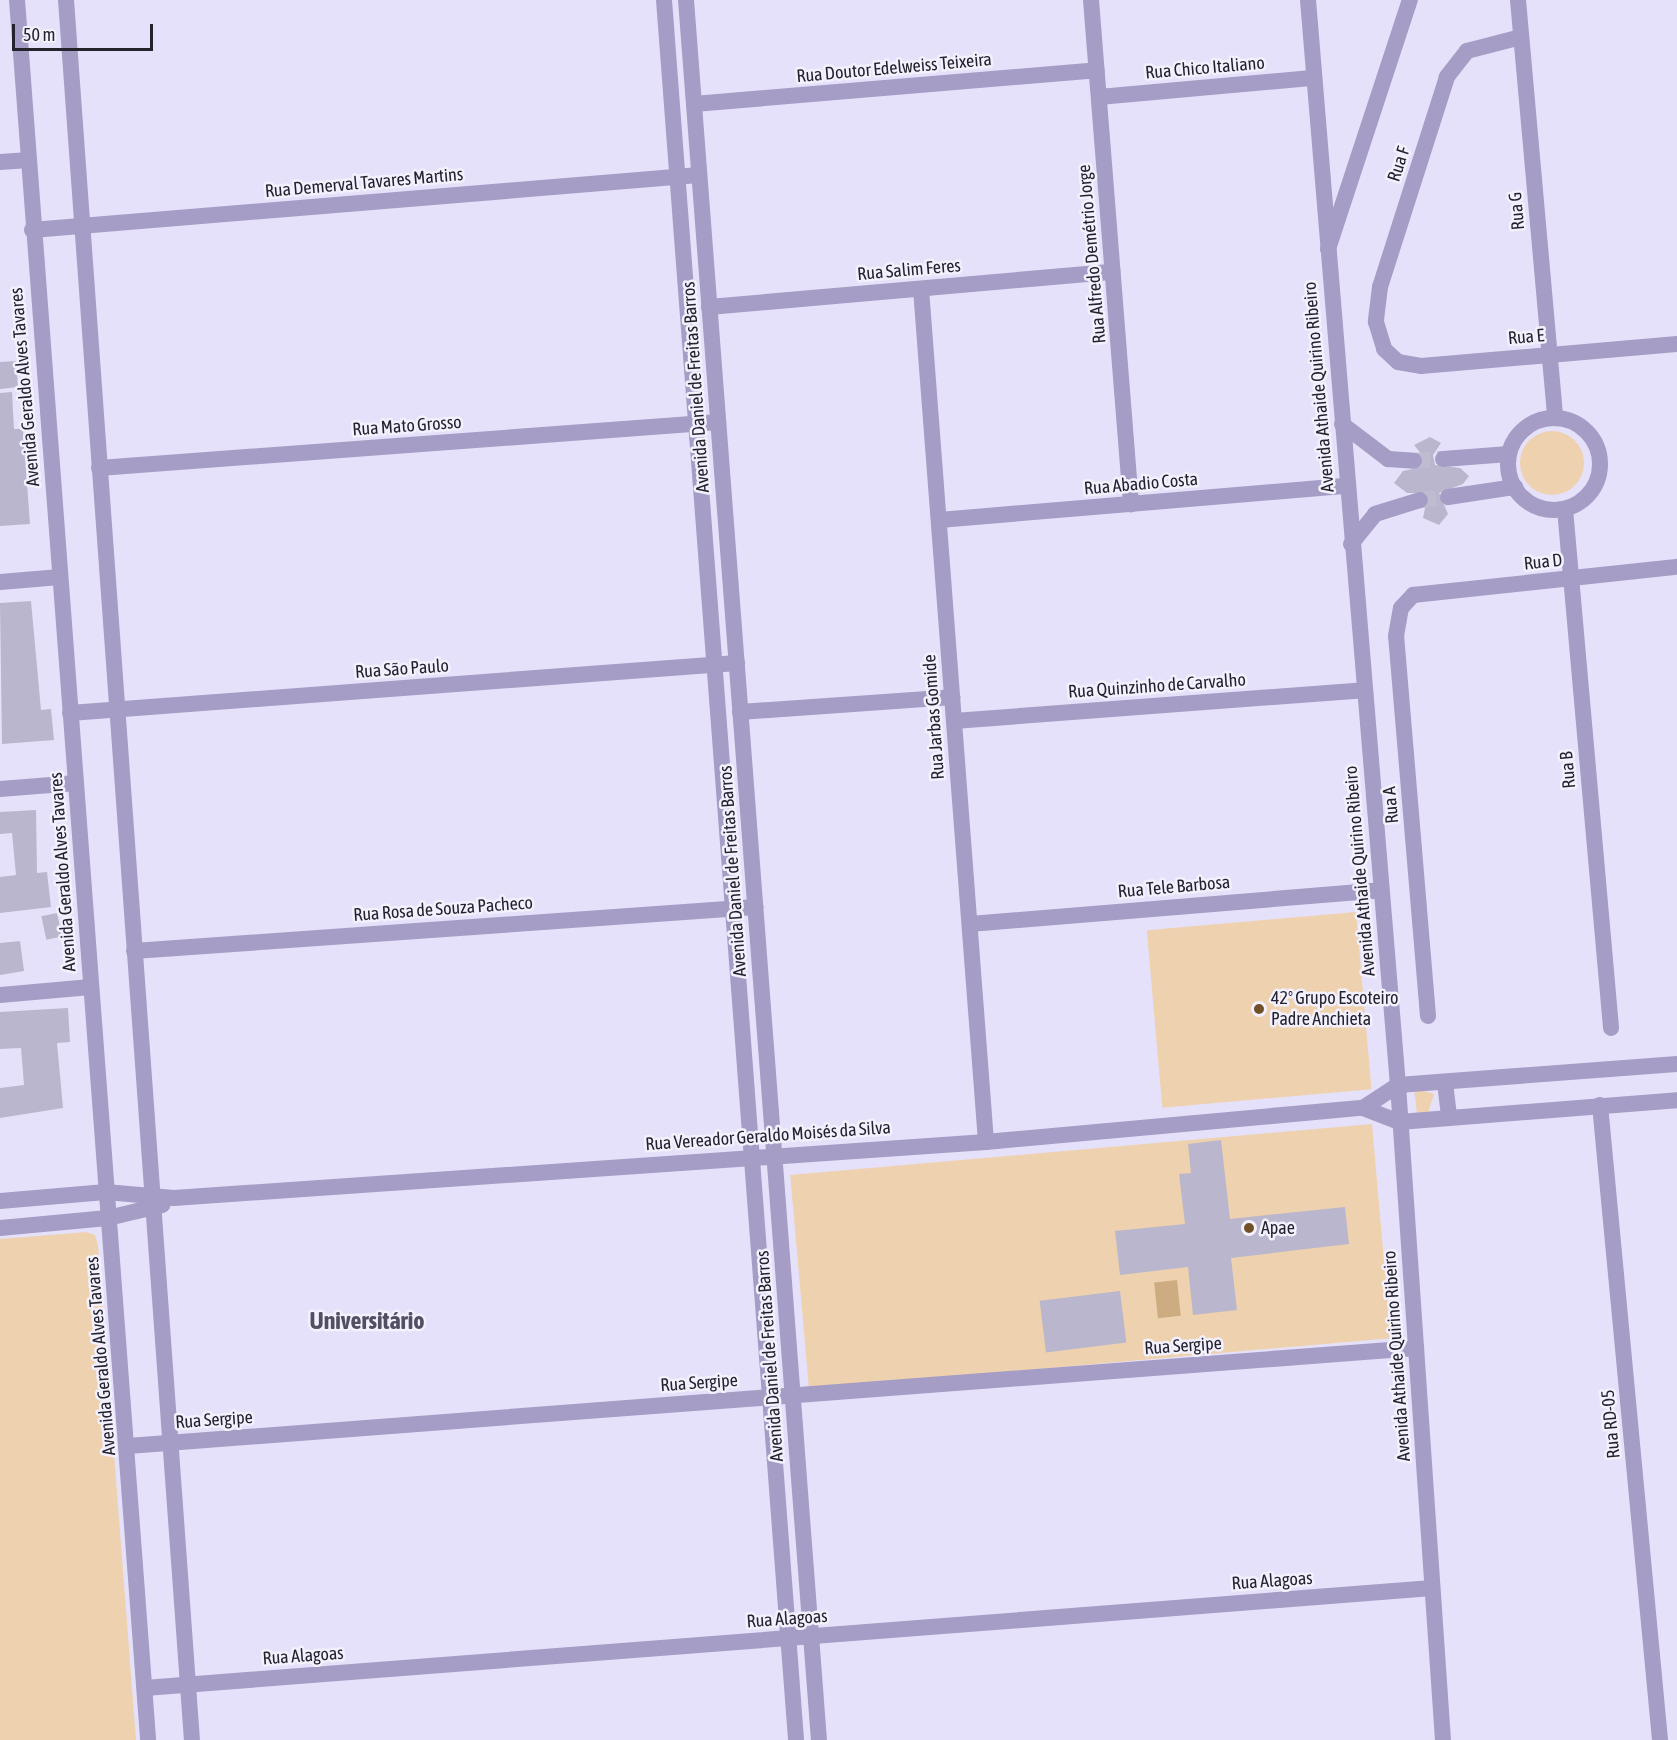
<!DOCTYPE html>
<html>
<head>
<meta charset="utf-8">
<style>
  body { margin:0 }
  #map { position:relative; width:1677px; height:1740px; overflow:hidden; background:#e6e1fa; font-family:"Asap Condensed",sans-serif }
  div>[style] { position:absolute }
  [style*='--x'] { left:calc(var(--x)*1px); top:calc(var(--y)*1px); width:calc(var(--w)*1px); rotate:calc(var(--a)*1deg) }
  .green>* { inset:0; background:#eed2af; transform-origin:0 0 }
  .round { border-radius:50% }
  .water>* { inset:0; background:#cdac82; transform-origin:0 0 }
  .building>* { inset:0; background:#bab6cd; transform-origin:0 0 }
  .minor-tunnel>* { height:16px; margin-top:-8px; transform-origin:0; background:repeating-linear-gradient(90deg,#bfbbd1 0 16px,transparent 0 24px) }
  .minor>* { height:16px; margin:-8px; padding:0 8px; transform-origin:8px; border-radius:8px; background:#a59dc5 }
  .minor>.ring { margin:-8px; padding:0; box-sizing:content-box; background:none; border:16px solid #a59dc5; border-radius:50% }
  .tertiary>* { height:16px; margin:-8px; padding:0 8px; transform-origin:8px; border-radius:8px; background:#a59dc5 }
  .dots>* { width:16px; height:16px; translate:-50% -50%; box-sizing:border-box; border:3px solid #f3f0ff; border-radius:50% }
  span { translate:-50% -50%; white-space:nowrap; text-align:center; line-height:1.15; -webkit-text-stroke:5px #f3f0ff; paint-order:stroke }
  .street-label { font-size:18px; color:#24232c }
  .poi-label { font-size:18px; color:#24232c }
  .left { translate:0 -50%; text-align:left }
  .district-label { font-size:24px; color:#534f63; font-weight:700 }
  .scale { position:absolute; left:12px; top:24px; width:141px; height:27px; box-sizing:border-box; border:3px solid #24232c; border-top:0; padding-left:8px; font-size:18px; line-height:21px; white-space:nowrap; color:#24232c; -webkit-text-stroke:4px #f3f0ff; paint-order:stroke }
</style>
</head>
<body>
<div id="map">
  <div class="green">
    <i class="round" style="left:1520px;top:431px;width:64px;height:64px"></i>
    <i style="left:1356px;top:912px;width:178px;height:210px;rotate:85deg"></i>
    <i style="clip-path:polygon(1414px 1088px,1434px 1094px,1428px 1113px,1417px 1114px)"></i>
    <i style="left:1372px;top:1124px;width:215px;height:584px;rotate:85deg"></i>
    <i style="clip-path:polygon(86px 1232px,95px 1235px,98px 1245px,136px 1740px,0 1740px,0 1239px)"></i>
  </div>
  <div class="water">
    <i style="left:1177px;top:1280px;width:36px;height:23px;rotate:84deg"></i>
  </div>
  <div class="building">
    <i style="clip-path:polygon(16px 361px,18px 387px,0 389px,0 362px)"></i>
    <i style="clip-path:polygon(12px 392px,14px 429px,23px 429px,30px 524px,0 526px,0 393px)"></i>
    <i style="clip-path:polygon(1430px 437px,1441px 443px,1433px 455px,1435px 465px,1460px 468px,1469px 476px,1463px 484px,1439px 493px,1448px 514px,1439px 525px,1423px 518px,1428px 493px,1407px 493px,1394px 483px,1403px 471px,1422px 467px,1424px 457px,1414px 445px)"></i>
    <i style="clip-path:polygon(31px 601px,41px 710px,51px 709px,54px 740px,2px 744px,0 603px)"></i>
    <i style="clip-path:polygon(36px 810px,37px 873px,47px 872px,51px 907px,0 913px,0 877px,16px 875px,12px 833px,0 834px,0 812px)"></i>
    <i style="left:57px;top:913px;width:24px;height:16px;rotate:78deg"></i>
    <i style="clip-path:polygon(20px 941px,24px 971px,0 975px,0 943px)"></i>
    <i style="clip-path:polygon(68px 1008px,70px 1042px,57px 1043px,63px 1108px,0 1118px,0 1088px,24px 1085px,21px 1048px,0 1049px,0 1012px)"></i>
    <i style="clip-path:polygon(1221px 1140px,1230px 1219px,1345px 1207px,1349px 1244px,1231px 1258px,1237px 1310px,1193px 1315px,1188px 1267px,1120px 1275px,1115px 1231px,1185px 1224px,1179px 1174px,1191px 1173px,1188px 1144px)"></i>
    <i style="left:1120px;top:1291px;width:52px;height:81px;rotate:83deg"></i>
  </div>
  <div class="minor-tunnel">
    <i style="--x:1414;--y:461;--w:29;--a:-4"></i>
    <i style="--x:1420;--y:500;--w:28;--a:-6"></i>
  </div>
  <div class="minor">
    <i style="--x:1091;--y:0;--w:506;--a:85.46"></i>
    <i style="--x:1518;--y:0;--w:420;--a:84.9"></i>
    <i style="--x:1521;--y:37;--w:56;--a:165.5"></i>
    <i style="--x:1467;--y:51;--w:33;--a:128"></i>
    <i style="--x:1447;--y:77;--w:220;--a:107.7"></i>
    <i style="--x:1380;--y:287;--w:35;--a:97"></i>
    <i style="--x:1376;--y:322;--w:28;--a:73"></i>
    <i style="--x:1384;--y:349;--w:19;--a:43"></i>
    <i style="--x:1398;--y:362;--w:23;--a:10"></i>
    <i style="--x:1421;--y:366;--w:257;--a:-4.9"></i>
    <i style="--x:1099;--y:97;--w:216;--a:-5.1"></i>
    <i style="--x:694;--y:104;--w:404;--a:-4.8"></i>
    <i style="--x:0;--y:162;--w:29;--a:-4"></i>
    <i style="--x:32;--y:230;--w:669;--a:-4.71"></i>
    <i style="--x:1328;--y:249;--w:262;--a:-71.8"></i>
    <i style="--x:921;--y:289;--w:855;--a:85.64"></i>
    <i style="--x:709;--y:307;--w:405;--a:-5"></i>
    <i class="ring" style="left:1508px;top:418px;width:76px;height:76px"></i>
    <i style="--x:1342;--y:424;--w:58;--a:37.3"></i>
    <i style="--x:1388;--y:459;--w:26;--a:4"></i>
    <i style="--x:1443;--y:459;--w:66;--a:-4.3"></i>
    <i style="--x:99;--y:468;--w:621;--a:-4.25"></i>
    <i style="--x:1448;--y:497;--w:68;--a:-8.5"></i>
    <i style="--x:1565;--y:509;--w:521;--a:84.93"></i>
    <i style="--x:939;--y:520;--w:409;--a:-4.8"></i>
    <i style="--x:1351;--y:544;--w:38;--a:-51"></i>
    <i style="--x:1375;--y:514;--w:47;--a:-17.3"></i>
    <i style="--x:0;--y:582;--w:60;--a:-4.8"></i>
    <i style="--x:740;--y:712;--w:213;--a:-4"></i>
    <i style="--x:70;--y:713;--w:669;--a:-4.29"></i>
    <i style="--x:954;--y:721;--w:411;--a:-4.3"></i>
    <i style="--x:0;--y:789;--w:76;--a:-4.5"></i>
    <i style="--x:970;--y:924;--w:412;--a:-4.7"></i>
    <i style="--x:134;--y:951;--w:623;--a:-4.05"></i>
    <i style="--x:0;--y:995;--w:91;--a:-5"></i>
    <i style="--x:1428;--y:1016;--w:381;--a:-94.8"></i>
    <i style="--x:1396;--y:636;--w:28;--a:-80"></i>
    <i style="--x:1401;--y:608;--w:18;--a:-47"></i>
    <i style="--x:1413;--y:595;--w:265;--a:-6.1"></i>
    <i style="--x:1600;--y:1105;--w:638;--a:84.6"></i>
    <i style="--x:128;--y:1446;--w:1292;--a:-4.35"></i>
    <i style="--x:145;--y:1688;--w:1291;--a:-4.44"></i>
  </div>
  <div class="tertiary">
    <i style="--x:17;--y:0;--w:1745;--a:85.69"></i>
    <i style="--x:66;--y:0;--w:1745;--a:85.86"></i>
    <i style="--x:664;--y:0;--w:1745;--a:85.66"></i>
    <i style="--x:686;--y:0;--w:1745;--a:85.63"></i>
    <i style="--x:1308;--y:0;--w:1089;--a:85.26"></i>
    <i style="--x:1398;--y:1085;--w:657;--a:86.07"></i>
    <i style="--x:1445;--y:1083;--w:33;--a:83"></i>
    <i style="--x:1363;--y:1108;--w:42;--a:-33.3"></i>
    <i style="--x:1398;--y:1085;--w:280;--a:-4.3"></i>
    <i style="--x:0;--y:1201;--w:106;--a:-4.9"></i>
    <i style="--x:106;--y:1192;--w:68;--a:5"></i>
    <i style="--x:174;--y:1198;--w:814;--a:-3.95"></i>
    <i style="--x:986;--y:1142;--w:379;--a:-5.2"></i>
    <i style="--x:1363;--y:1108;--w:39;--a:21"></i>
    <i style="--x:1399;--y:1122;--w:279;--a:-4.5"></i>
    <i style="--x:0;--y:1228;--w:108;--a:-5.3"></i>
    <i style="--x:108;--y:1218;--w:56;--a:-13.5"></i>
  </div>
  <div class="dots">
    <i style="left:1259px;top:1009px;background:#715127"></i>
    <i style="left:1249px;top:1228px;background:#715127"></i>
  </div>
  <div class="street-label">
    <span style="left:894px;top:68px;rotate:-5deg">Rua Doutor Edelweiss Teixeira</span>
    <span style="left:1205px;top:68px;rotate:-5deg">Rua Chico Italiano</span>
    <span style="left:1399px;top:164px;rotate:-72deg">Rua F</span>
    <span style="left:364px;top:183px;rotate:-5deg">Rua Demerval Tavares Martins</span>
    <span style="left:1517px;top:211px;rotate:-95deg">Rua G</span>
    <span style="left:1092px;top:254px;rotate:-95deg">Rua Alfredo Demétrio Jorge</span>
    <span style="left:909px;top:270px;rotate:-5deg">Rua Salim Feres</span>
    <span style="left:1526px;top:337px;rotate:-5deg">Rua E</span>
    <span style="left:25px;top:387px;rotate:-95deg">Avenida Geraldo Alves Tavares</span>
    <span style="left:696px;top:387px;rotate:-94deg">Avenida Daniel de Freitas Barros</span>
    <span style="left:1319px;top:387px;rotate:-95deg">Avenida Athaide Quirino Ribeiro</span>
    <span style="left:407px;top:426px;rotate:-4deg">Rua Mato Grosso</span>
    <span style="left:1141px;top:484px;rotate:-5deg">Rua Abadio Costa</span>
    <span style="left:1543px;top:562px;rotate:-6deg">Rua D</span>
    <span style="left:402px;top:669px;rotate:-4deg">Rua São Paulo</span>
    <span style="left:1157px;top:686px;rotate:-4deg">Rua Quinzinho de Carvalho</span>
    <span style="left:934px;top:717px;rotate:-94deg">Rua Jarbas Gomide</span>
    <span style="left:1568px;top:770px;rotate:-95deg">Rua B</span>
    <span style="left:1391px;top:805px;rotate:-95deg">Rua A</span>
    <span style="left:733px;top:871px;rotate:-94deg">Avenida Daniel de Freitas Barros</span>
    <span style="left:1360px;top:871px;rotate:-95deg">Avenida Athaide Quirino Ribeiro</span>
    <span style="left:63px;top:872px;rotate:-94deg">Avenida Geraldo Alves Tavares</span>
    <span style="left:1174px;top:887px;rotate:-5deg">Rua Tele Barbosa</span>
    <span style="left:443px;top:909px;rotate:-4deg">Rua Rosa de Souza Pacheco</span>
    <span style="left:768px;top:1136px;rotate:-4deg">Rua Vereador Geraldo Moisés da Silva</span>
    <span style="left:1183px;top:1346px;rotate:-4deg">Rua Sergipe</span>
    <span style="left:101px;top:1356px;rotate:-95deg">Avenida Geraldo Alves Tavares</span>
    <span style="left:770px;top:1356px;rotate:-94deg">Avenida Daniel de Freitas Barros</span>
    <span style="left:1397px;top:1356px;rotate:-94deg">Avenida Athaide Quirino Ribeiro</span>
    <span style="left:699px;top:1383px;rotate:-4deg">Rua Sergipe</span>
    <span style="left:214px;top:1420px;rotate:-4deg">Rua Sergipe</span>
    <span style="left:1611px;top:1424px;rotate:-95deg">Rua RD-05</span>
    <span style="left:1272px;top:1581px;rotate:-4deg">Rua Alagoas</span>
    <span style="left:787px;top:1619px;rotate:-4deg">Rua Alagoas</span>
    <span style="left:303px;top:1656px;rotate:-4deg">Rua Alagoas</span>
  </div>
  <div class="poi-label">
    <span class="left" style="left:1271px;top:1009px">42º Grupo Escoteiro<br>Padre Anchieta</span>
    <span class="left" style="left:1261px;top:1228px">Apae</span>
  </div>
  <div class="district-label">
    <span style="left:367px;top:1321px">Universitário</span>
  </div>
  <div class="scale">50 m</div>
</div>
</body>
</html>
